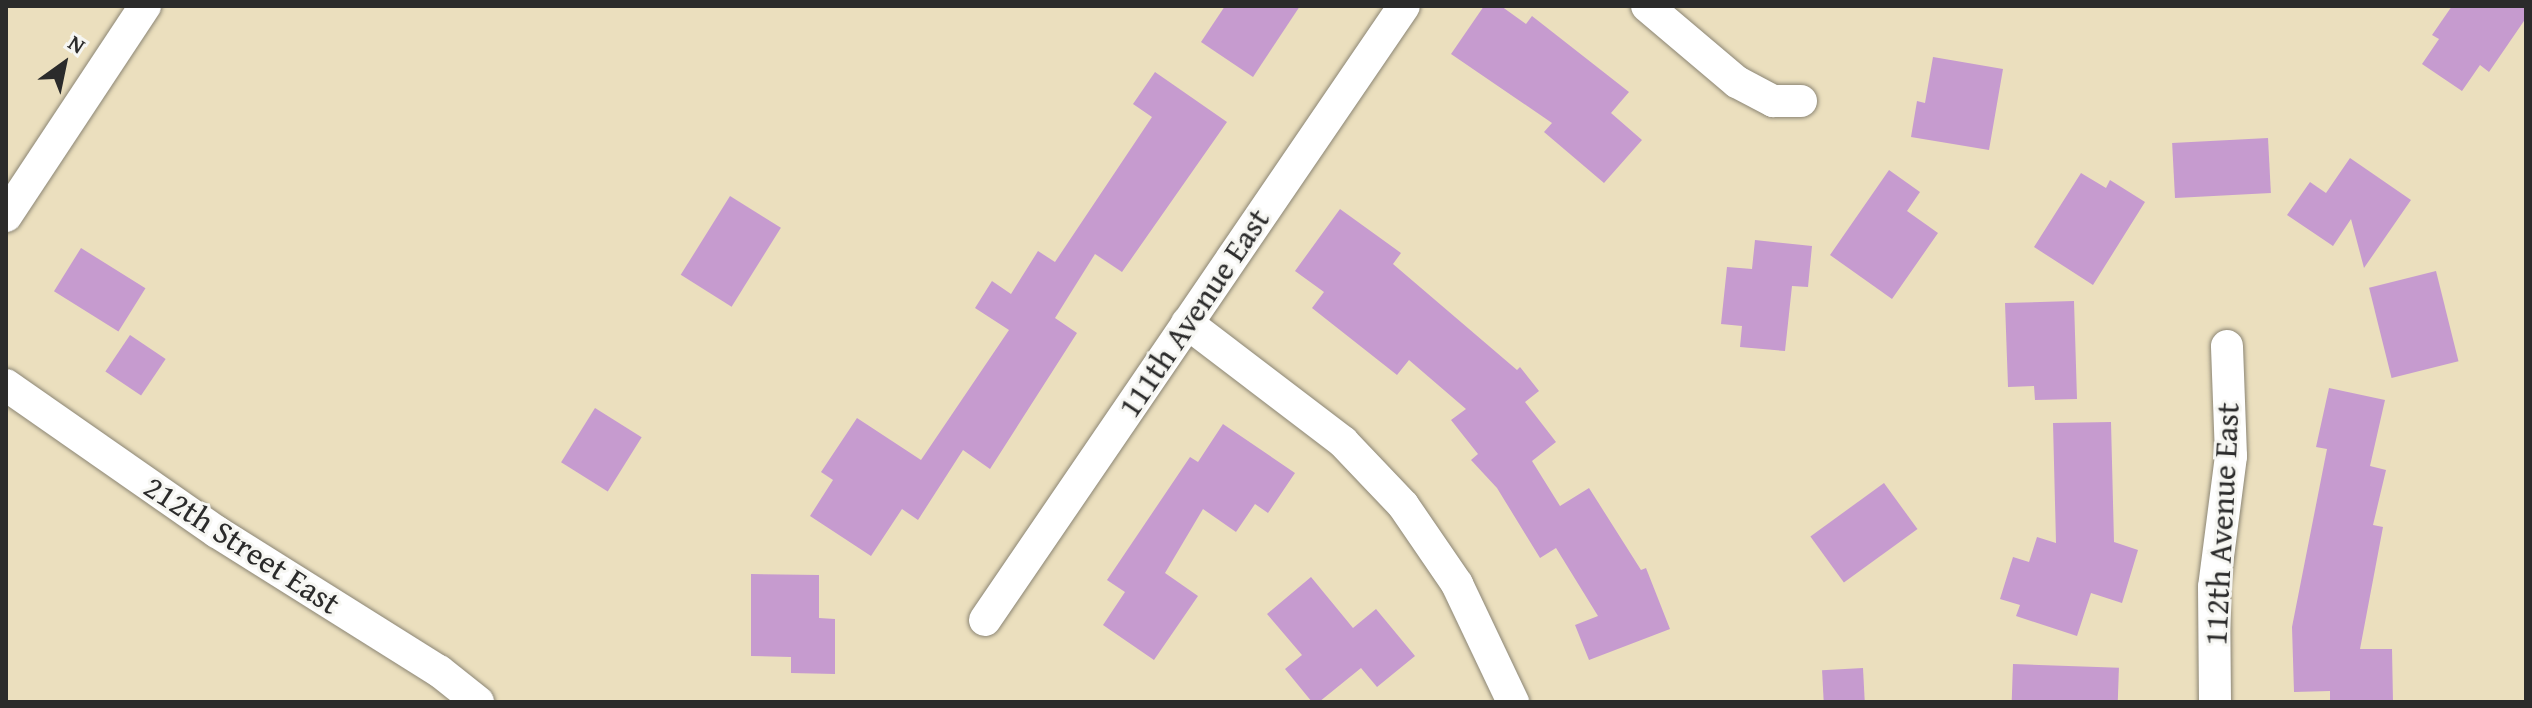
<!DOCTYPE html>
<html>
<head>
<meta charset="utf-8">
<style>
  body { margin:0 }
  #map { position:relative; width:2532px; height:708px; overflow:hidden; background:#ebdfbe; font-family:"Gentium Book Plus",serif }
  div>[style] { position:absolute }
  [style*='--x'] { left:calc(var(--x)*1px); top:calc(var(--y)*1px); width:calc(var(--w)*1px); rotate:calc(var(--a)*1deg) }
  .building>* { inset:0; background:#c69bcf; transform-origin:0 0 }
  .roads { filter:drop-shadow(0 0 2px #8b8574) drop-shadow(0 0 2px #8b8574) }
  .minor>* { height:32px; margin:-16px; padding:0 16px; transform-origin:16px; border-radius:16px; background:#fff }
  span { translate:-50% -50%; white-space:nowrap; text-align:center; line-height:1.15; -webkit-text-stroke:6px #f6f6f2; paint-order:stroke }
  .street-label { font-size:32px; color:#2b2b2b }
  .frame { position:absolute; inset:0; border:8px solid #2b2b2b; pointer-events:none }
  .north { position:absolute; left:24px; top:24px; width:80px; height:80px; -webkit-text-stroke:6px #f6f6f2; paint-order:stroke; rotate:33deg; font-size:22px; font-weight:700; line-height:32px; text-align:center; color:#2b2b2b }
  .north::after { content:''; display:block; margin:auto; width:28px; height:36px; background:#2b2b2b; clip-path:polygon(50% 0,100% 100%,50% 72%,0 100%) }
</style>
</head>
<body>
<div id="map">
  <div class="building">
    <i style="clip-path:polygon(1225px 6px,1300px 6px,1253px 77px,1201px 42px)"></i>
    <i style="clip-path:polygon(1484px 6px,1501px 6px,1526px 24px,1532px 16px,1629px 92px,1611px 113px,1642px 140px,1604px 183px,1544px 132px,1552px 123px,1451px 54px)"></i>
    <i style="clip-path:polygon(2452px 6px,2526px 6px,2526px 18px,2489px 72px,2480px 65px,2462px 91px,2422px 64px,2439px 39px,2432px 35px)"></i>
    <i style="clip-path:polygon(1933px 57px,2003px 69px,1989px 150px,1911px 137px,1917px 101px,1925px 103px)"></i>
    <i style="clip-path:polygon(1155px 72px,1227px 122px,1122px 272px,1095px 254px,1055px 318px,1077px 333px,990px 469px,963px 450px,918px 520px,902px 509px,871px 556px,810px 516px,833px 480px,821px 472px,857px 418px,921px 460px,1009px 330px,975px 308px,992px 281px,1011px 294px,1038px 251px,1055px 262px,1152px 117px,1133px 104px)"></i>
    <i style="left:2268px;top:138px;width:55px;height:96px;rotate:87deg"></i>
    <i style="clip-path:polygon(2350px 158px,2411px 200px,2364px 268px,2351px 219px,2333px 246px,2287px 215px,2310px 182px,2326px 193px)"></i>
    <i style="clip-path:polygon(1889px 170px,1920px 192px,1907px 211px,1938px 233px,1892px 299px,1830px 255px)"></i>
    <i style="clip-path:polygon(2081px 173px,2106px 188px,2110px 180px,2145px 202px,2093px 285px,2034px 247px)"></i>
    <i style="left:730px;top:196px;width:60px;height:93px;rotate:32deg"></i>
    <i style="clip-path:polygon(1340px 209px,1401px 253px,1393px 264px,1517px 370px,1520px 367px,1539px 391px,1525px 402px,1556px 442px,1532px 461px,1560px 506px,1589px 488px,1641px 570px,1646px 568px,1670px 629px,1589px 660px,1575px 625px,1598px 616px,1556px 548px,1540px 558px,1497px 488px,1471px 460px,1478px 454px,1451px 420px,1466px 409px,1409px 360px,1397px 375px,1312px 308px,1324px 292px,1295px 271px)"></i>
    <i style="clip-path:polygon(1755px 240px,1812px 246px,1808px 287px,1792px 286px,1785px 351px,1740px 347px,1742px 326px,1721px 324px,1727px 267px,1752px 269px)"></i>
    <i style="left:81px;top:248px;width:76px;height:51px;rotate:32deg"></i>
    <i style="left:2436px;top:271px;width:93px;height:69px;rotate:76deg"></i>
    <i style="clip-path:polygon(2074px 301px,2077px 399px,2035px 400px,2034px 386px,2008px 387px,2005px 303px)"></i>
    <i style="left:130px;top:335px;width:43px;height:44px;rotate:34deg"></i>
    <i style="clip-path:polygon(2329px 388px,2385px 400px,2370px 466px,2386px 470px,2373px 525px,2383px 527px,2360px 649px,2392px 649px,2393px 702px,2330px 702px,2330px 691px,2294px 692px,2292px 627px,2327px 449px,2316px 447px)"></i>
    <i style="left:595px;top:408px;width:55px;height:64px;rotate:32deg"></i>
    <i style="clip-path:polygon(2111px 422px,2114px 542px,2138px 550px,2122px 603px,2091px 593px,2077px 636px,2016px 616px,2020px 605px,2000px 599px,2013px 557px,2029px 562px,2037px 537px,2056px 543px,2053px 423px)"></i>
    <i style="clip-path:polygon(1223px 424px,1295px 473px,1268px 513px,1255px 504px,1236px 532px,1203px 509px,1165px 573px,1198px 596px,1154px 660px,1103px 625px,1125px 592px,1107px 580px,1190px 457px,1198px 462px)"></i>
    <i style="left:1884px;top:483px;width:57px;height:91px;rotate:54deg"></i>
    <i style="clip-path:polygon(751px 574px,819px 575px,819px 618px,835px 619px,835px 674px,791px 673px,791px 657px,751px 656px)"></i>
    <i style="clip-path:polygon(1311px 577px,1353px 628px,1376px 609px,1415px 656px,1377px 687px,1361px 668px,1319px 702px,1312px 702px,1285px 669px,1302px 655px,1267px 614px)"></i>
    <i style="left:2013px;top:664px;width:106px;height:38px;rotate:2deg"></i>
    <i style="left:1863px;top:668px;width:34px;height:41px;rotate:87deg"></i>
  </div>
  <div class="roads">
    <div class="minor">
      <i style="--x:1647;--y:6;--w:118;--a:40.2"></i>
      <i style="--x:1737;--y:82;--w:41;--a:27.8"></i>
      <i style="--x:1773;--y:101;--w:28;--a:0"></i>
      <i style="--x:6;--y:216;--w:252;--a:-56.5"></i>
      <i style="--x:1187;--y:323;--w:196;--a:37.3"></i>
      <i style="--x:1343;--y:442;--w:87;--a:46.4"></i>
      <i style="--x:1403;--y:505;--w:96;--a:55.6"></i>
      <i style="--x:1457;--y:584;--w:131;--a:64.6"></i>
      <i style="--x:6;--y:385;--w:257;--a:34.9"></i>
      <i style="--x:217;--y:532;--w:262;--a:32.1"></i>
      <i style="--x:439;--y:671;--w:50;--a:38.5"></i>
      <i style="--x:985;--y:620;--w:743;--a:-55.69"></i>
      <i style="--x:2215;--y:702;--w:115;--a:-90.5"></i>
      <i style="--x:2214;--y:587;--w:132;--a:-82.6"></i>
      <i style="--x:2231;--y:456;--w:110;--a:-92.1"></i>
    </div>
  </div>
  <div class="street-label">
    <span style="left:1194px;top:313px;rotate:-56deg">111th Avenue East</span>
    <span style="left:2222px;top:524px;rotate:-87deg">112th Avenue East</span>
    <span style="left:242px;top:545px;rotate:33deg">212th Street East</span>
  </div>
  <div class="frame"></div>
  <div class="north">N</div>
</div>
</body>
</html>
